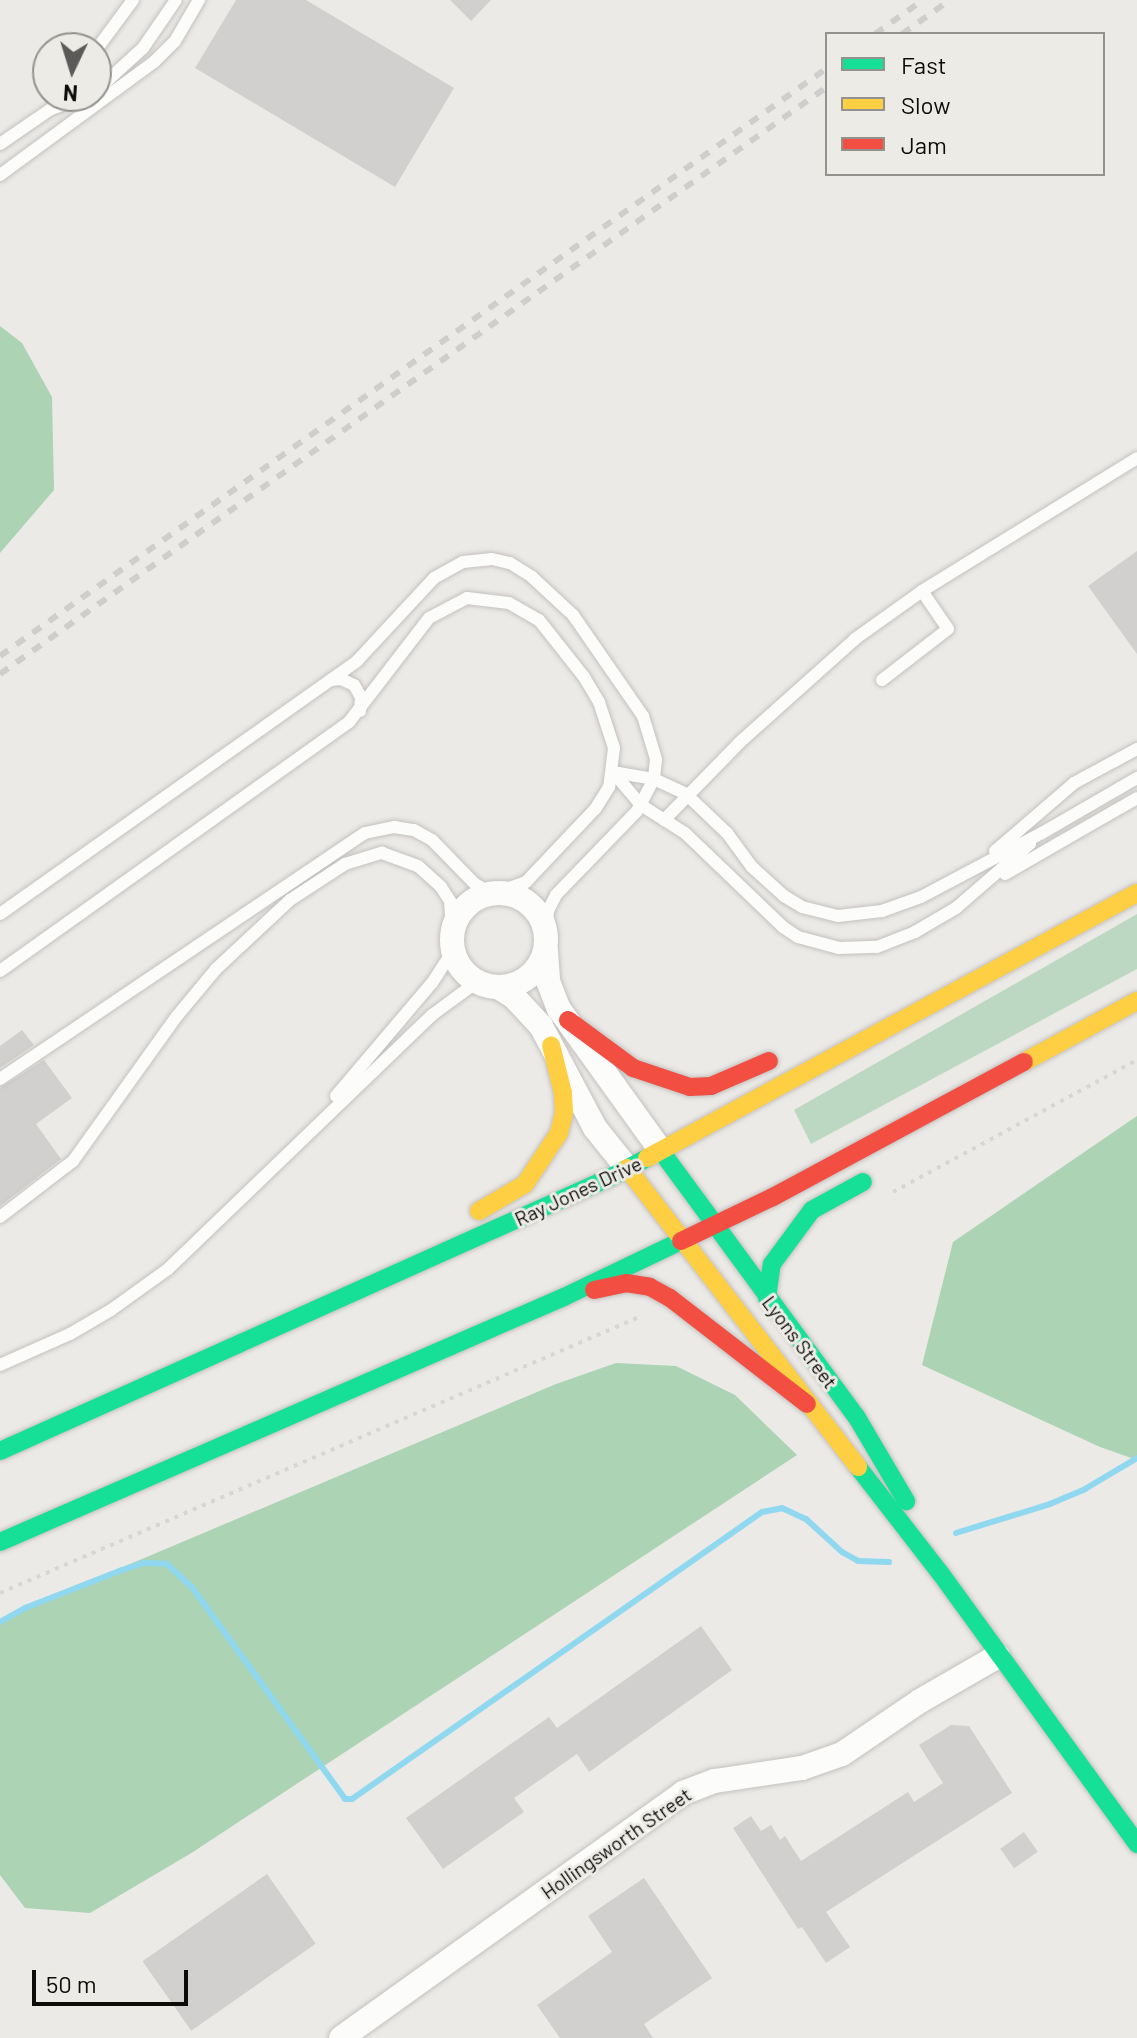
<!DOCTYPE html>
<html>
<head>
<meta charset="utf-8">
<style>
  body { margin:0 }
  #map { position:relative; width:1137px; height:2038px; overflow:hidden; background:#eceae7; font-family:Barlow,sans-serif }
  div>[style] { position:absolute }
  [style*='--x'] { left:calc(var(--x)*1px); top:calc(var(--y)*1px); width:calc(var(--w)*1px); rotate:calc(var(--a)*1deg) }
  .green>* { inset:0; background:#bdd8c2 }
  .forest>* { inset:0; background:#abd3b4 }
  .stream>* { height:6px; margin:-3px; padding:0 3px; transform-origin:3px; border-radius:3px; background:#90d8ef }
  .building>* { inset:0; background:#d1d0ce; transform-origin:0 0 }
  .path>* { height:4px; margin-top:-2px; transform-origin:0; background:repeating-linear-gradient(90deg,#d6d6d5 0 4px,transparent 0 10px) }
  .roads { filter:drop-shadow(0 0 2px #c3c1bf) drop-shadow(0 0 2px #c3c1bf) }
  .lane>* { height:12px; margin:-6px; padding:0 6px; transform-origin:6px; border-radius:6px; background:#fcfcfb }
  .street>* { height:24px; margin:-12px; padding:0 12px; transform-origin:12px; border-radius:12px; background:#fcfcfb }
  .street>.ring { margin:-12px; padding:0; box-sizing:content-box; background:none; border:24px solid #fcfcfb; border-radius:50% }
  .fast>* { height:18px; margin:-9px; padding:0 9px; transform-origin:9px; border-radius:9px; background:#16e098 }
  .slow>* { height:18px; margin:-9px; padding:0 9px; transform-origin:9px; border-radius:9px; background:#ffcf43 }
  .jam>* { height:18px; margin:-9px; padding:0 9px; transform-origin:9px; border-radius:9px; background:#f24e42 }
  .rail>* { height:6px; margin-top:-3px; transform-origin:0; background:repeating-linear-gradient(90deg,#cececd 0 10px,transparent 0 20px) }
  span { translate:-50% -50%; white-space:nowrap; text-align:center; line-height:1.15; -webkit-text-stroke:6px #edebe6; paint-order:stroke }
  .street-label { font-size:20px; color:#0d0c0b }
  .legend { position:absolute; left:825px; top:32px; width:280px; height:144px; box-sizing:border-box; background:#edebe6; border:2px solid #93928e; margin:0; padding:10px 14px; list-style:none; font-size:24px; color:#0d0c0b }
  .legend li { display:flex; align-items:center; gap:16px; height:40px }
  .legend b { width:40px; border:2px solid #93928e }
  .north { position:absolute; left:32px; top:32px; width:80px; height:80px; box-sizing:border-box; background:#edebe6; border:2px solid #93928e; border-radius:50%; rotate:184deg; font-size:22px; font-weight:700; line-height:32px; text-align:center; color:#0d0c0b }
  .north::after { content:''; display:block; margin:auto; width:28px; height:36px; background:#5b5a58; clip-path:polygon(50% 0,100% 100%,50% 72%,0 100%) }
  .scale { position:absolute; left:32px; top:1970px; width:156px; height:36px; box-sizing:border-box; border:4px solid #0d0c0b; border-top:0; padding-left:10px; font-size:24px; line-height:28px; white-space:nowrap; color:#0d0c0b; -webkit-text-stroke:6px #edebe6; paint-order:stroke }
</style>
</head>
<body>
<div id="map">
  <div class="green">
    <i style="clip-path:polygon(1137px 914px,1137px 969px,811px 1144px,794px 1110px)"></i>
  </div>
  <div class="forest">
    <i style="clip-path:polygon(0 326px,22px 343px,52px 397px,54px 490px,0 553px)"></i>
    <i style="clip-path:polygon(1137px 1116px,1137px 1460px,1100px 1447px,922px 1365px,953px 1242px)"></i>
    <i style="clip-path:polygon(616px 1363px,676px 1366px,735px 1395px,797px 1455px,193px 1852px,90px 1913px,25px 1908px,0 1875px,0 1619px,556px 1384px)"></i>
  </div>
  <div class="stream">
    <i style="--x:956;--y:1533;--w:98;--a:-17.1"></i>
    <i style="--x:1050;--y:1504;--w:38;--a:-23"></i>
    <i style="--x:1085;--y:1489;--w:61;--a:-30.8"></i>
    <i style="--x:0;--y:1622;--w:29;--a:-29"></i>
    <i style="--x:25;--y:1608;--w:104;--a:-21.4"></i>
    <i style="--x:122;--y:1570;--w:23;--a:-18"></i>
    <i style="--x:144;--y:1563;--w:23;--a:2"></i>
    <i style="--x:167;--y:1564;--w:33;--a:43"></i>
    <i style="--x:191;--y:1586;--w:263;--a:54.1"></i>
    <i style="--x:345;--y:1799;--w:7;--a:0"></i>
    <i style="--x:352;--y:1799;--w:500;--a:-34.99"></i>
    <i style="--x:762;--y:1512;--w:20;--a:-11"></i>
    <i style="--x:782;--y:1508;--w:26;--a:25"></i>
    <i style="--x:806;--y:1519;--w:49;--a:42.5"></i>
    <i style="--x:842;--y:1552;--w:18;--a:29"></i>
    <i style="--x:858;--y:1561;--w:31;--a:2"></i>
  </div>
  <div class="building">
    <i style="clip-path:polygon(236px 0,306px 0,454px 88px,395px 187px,195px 68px)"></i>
    <i style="clip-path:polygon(450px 0,491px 0,471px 21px)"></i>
    <i style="clip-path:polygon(1137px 551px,1137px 654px,1088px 586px)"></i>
    <i style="clip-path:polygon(22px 1030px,34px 1045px,0 1068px,0 1046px)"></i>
    <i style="clip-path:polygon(44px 1060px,72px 1098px,36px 1124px,61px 1159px,0 1206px,0 1088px)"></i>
    <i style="clip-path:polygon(701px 1626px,732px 1670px,589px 1772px,577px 1754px,514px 1798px,524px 1812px,443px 1869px,406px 1818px,549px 1717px,557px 1728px)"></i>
    <i style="clip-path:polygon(951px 1725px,969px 1726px,1012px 1793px,826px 1912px,850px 1947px,826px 1963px,802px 1927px,798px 1929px,733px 1828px,751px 1816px,761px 1831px,771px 1825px,780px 1840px,785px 1836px,801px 1861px,908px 1792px,914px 1802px,943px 1783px,919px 1745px)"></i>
    <i style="left:1024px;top:1832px;width:24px;height:29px;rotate:55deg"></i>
    <i style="left:267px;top:1874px;width:85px;height:152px;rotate:55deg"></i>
    <i style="clip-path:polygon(644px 1878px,712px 1978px,644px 2024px,653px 2038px,560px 2038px,537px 2005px,612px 1952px,588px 1916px)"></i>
  </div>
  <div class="path">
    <i style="--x:893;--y:1192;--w:277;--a:-28.4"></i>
    <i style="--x:0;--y:1593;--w:694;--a:-23.35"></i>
  </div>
  <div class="roads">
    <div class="lane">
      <i style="--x:96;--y:50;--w:62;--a:-53.5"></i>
      <i style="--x:96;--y:91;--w:64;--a:-42.5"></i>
      <i style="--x:143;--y:48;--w:58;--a:-55.5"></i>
      <i style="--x:0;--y:144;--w:62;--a:-34.5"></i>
      <i style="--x:51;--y:109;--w:38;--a:-20"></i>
      <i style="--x:0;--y:175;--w:192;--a:-36.3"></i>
      <i style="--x:155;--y:61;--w:28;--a:-45"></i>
      <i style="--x:175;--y:41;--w:48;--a:-59.7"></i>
      <i style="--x:331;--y:680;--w:10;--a:-6"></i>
      <i style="--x:341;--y:679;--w:14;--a:25"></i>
      <i style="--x:354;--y:685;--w:14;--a:60"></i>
      <i style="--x:361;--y:697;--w:14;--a:94"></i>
      <i style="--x:882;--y:680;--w:83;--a:-37.7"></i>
      <i style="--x:948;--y:629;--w:46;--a:-124.4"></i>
      <i style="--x:613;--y:772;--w:42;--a:9.7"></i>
      <i style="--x:654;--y:779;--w:35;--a:25"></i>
      <i style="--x:686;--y:794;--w:57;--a:43.6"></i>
      <i style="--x:727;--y:833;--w:42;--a:53.7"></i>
      <i style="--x:752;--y:867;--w:43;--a:42.2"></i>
      <i style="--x:784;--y:896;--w:21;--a:31"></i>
      <i style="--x:802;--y:907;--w:37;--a:14"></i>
      <i style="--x:838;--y:916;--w:44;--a:-6.5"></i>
      <i style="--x:882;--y:911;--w:41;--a:-19.7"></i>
      <i style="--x:921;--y:897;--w:137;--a:-27.9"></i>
      <i style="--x:1042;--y:833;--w:110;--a:-30.1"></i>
      <i style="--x:613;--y:772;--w:43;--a:49.7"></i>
      <i style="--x:641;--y:805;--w:52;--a:32.5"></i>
      <i style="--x:685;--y:833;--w:136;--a:43.8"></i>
      <i style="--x:783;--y:927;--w:18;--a:34"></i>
      <i style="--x:798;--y:937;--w:42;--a:15"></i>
      <i style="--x:839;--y:948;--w:38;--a:-2"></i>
      <i style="--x:877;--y:947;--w:41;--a:-21.5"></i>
      <i style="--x:915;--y:932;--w:48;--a:-30.3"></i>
      <i style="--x:956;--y:908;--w:98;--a:-40.9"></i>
      <i style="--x:664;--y:820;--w:109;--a:-45.7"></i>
      <i style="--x:740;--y:742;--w:154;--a:-41.8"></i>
      <i style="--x:855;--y:639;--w:82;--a:-35.6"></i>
      <i style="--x:922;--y:591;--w:253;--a:-31.7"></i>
      <i style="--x:995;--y:851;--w:104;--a:-40.7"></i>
      <i style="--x:1074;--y:783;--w:72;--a:-28.4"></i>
      <i style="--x:1005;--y:874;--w:152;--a:-29.9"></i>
      <i style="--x:0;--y:914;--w:438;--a:-35.3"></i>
      <i style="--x:357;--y:661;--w:113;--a:-47.1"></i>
      <i style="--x:434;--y:578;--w:33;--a:-29"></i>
      <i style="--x:463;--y:562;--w:29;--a:-6"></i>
      <i style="--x:492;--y:559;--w:18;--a:13"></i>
      <i style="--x:510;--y:563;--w:26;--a:32"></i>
      <i style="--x:532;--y:577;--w:56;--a:42.8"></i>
      <i style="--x:573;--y:615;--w:123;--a:55.3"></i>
      <i style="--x:643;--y:716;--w:45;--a:73.2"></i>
      <i style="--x:656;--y:759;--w:20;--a:96"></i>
      <i style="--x:654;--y:779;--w:36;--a:118"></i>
      <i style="--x:637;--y:811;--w:117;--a:134"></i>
      <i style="--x:556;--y:895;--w:18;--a:117"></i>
      <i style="--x:548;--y:911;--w:26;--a:94"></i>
      <i style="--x:0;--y:971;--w:429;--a:-35.5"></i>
      <i style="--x:349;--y:722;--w:131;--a:-52.4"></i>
      <i style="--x:429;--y:618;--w:43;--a:-27.8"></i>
      <i style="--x:467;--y:598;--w:42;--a:6.8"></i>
      <i style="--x:509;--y:603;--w:34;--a:30"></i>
      <i style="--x:539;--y:620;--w:73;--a:51.7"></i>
      <i style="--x:584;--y:677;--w:29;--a:59"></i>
      <i style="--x:599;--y:702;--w:48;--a:71.9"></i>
      <i style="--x:614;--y:748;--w:39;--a:97"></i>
      <i style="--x:609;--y:787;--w:26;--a:122"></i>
      <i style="--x:595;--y:809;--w:100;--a:133.4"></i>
      <i style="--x:526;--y:882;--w:29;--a:160"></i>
      <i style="--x:0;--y:1079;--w:440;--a:-34"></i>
      <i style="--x:365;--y:833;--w:30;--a:-12"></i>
      <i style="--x:394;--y:827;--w:20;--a:9"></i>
      <i style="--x:414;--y:830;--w:21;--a:29"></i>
      <i style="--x:432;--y:840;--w:62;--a:45.7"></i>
      <i style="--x:475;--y:884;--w:17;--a:31"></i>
      <i style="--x:336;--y:1096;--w:148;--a:-49.7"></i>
      <i style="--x:432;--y:983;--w:30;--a:-57"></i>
      <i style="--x:448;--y:958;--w:18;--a:-81"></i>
      <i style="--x:0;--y:1217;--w:92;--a:-37.5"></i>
      <i style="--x:73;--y:1161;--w:178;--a:-54.4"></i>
      <i style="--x:177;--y:1016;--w:61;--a:-50.3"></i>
      <i style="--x:216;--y:969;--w:101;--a:-43"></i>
      <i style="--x:290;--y:900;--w:66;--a:-33.2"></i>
      <i style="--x:345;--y:864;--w:39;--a:-17"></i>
      <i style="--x:382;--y:853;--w:38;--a:20"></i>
      <i style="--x:418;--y:866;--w:31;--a:42"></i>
      <i style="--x:441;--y:887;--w:17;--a:57"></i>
      <i style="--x:450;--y:901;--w:28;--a:86"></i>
      <i style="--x:0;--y:1365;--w:77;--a:-23.9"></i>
      <i style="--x:70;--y:1334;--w:48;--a:-30.3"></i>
      <i style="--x:111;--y:1310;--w:70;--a:-35.7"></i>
      <i style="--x:168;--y:1269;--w:366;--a:-43.9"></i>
      <i style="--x:432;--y:1015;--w:47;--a:-36.4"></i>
      <i style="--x:470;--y:987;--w:18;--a:-3"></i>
    </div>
    <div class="street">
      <i class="ring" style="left:452px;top:893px;width:70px;height:70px"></i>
      <i style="--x:546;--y:951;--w:30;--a:86"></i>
      <i style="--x:548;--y:981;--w:30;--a:69"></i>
      <i style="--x:559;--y:1009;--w:175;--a:54.3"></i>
      <i style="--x:498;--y:987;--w:19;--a:32"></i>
      <i style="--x:514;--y:997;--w:40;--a:47"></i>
      <i style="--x:541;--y:1026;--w:115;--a:62.1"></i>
      <i style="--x:595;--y:1128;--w:51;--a:51.3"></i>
      <i style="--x:341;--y:2038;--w:421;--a:-35.6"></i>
      <i style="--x:683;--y:1793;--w:34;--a:-21"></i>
      <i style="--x:715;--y:1781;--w:88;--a:-8.5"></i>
      <i style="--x:802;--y:1768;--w:42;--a:-19.3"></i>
      <i style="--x:842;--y:1754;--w:94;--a:-34.2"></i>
      <i style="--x:920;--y:1701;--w:90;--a:-30"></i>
    </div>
    <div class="fast">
      <i style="--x:661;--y:1151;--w:329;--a:53.7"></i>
      <i style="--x:856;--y:1416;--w:99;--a:59.5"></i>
      <i style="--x:767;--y:1298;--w:34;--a:-82"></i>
      <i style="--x:772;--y:1264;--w:67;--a:-53.5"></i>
      <i style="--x:812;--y:1210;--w:58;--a:-28.8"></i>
      <i style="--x:0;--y:1451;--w:667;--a:-24.15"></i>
      <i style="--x:609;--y:1178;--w:43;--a:-27.8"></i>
      <i style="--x:858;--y:1467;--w:135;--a:52.2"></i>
      <i style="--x:941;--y:1574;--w:334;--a:54"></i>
      <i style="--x:0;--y:1542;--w:615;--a:-23.48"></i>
      <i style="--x:564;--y:1297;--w:130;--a:-25.6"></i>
    </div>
    <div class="slow">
      <i style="--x:1024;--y:1062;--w:128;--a:-28.4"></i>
      <i style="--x:647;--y:1158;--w:557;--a:-28.41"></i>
      <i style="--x:627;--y:1168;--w:378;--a:52.3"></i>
      <i style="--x:479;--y:1211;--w:53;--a:-30.4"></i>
      <i style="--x:525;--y:1184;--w:61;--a:-56.3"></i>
      <i style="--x:559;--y:1133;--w:21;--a:-76"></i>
      <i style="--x:564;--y:1113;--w:20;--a:-93"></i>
      <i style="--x:563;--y:1093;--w:49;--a:-104"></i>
    </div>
    <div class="jam">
      <i style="--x:568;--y:1020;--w:81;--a:36.4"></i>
      <i style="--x:633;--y:1068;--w:60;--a:18.4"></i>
      <i style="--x:690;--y:1087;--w:21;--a:-3"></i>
      <i style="--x:711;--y:1086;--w:63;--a:-23.3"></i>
      <i style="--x:681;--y:1241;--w:102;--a:-25.6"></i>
      <i style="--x:773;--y:1197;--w:285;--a:-28.3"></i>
      <i style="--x:594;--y:1290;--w:33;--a:-12"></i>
      <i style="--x:626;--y:1283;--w:24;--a:9"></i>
      <i style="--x:650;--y:1287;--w:23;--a:29"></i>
      <i style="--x:670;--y:1298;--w:173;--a:37.7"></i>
    </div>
  </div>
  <div class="rail">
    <i style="--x:875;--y:34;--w:59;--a:-35.3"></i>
    <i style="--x:902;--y:34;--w:59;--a:-35.3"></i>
    <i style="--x:0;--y:656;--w:1015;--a:-35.41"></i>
    <i style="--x:0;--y:674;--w:1014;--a:-35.37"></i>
  </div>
  <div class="street-label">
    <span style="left:578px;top:1191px;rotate:-25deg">Ray Jones Drive</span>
    <span style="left:800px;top:1342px;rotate:53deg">Lyons Street</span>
    <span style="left:616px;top:1843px;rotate:-35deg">Hollingsworth Street</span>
  </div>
  <ul class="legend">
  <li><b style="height:10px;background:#16e098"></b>Fast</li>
  <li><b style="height:10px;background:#ffcf43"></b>Slow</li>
  <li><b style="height:10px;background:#f24e42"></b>Jam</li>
  </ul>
  <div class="north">N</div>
  <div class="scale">50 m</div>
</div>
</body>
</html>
